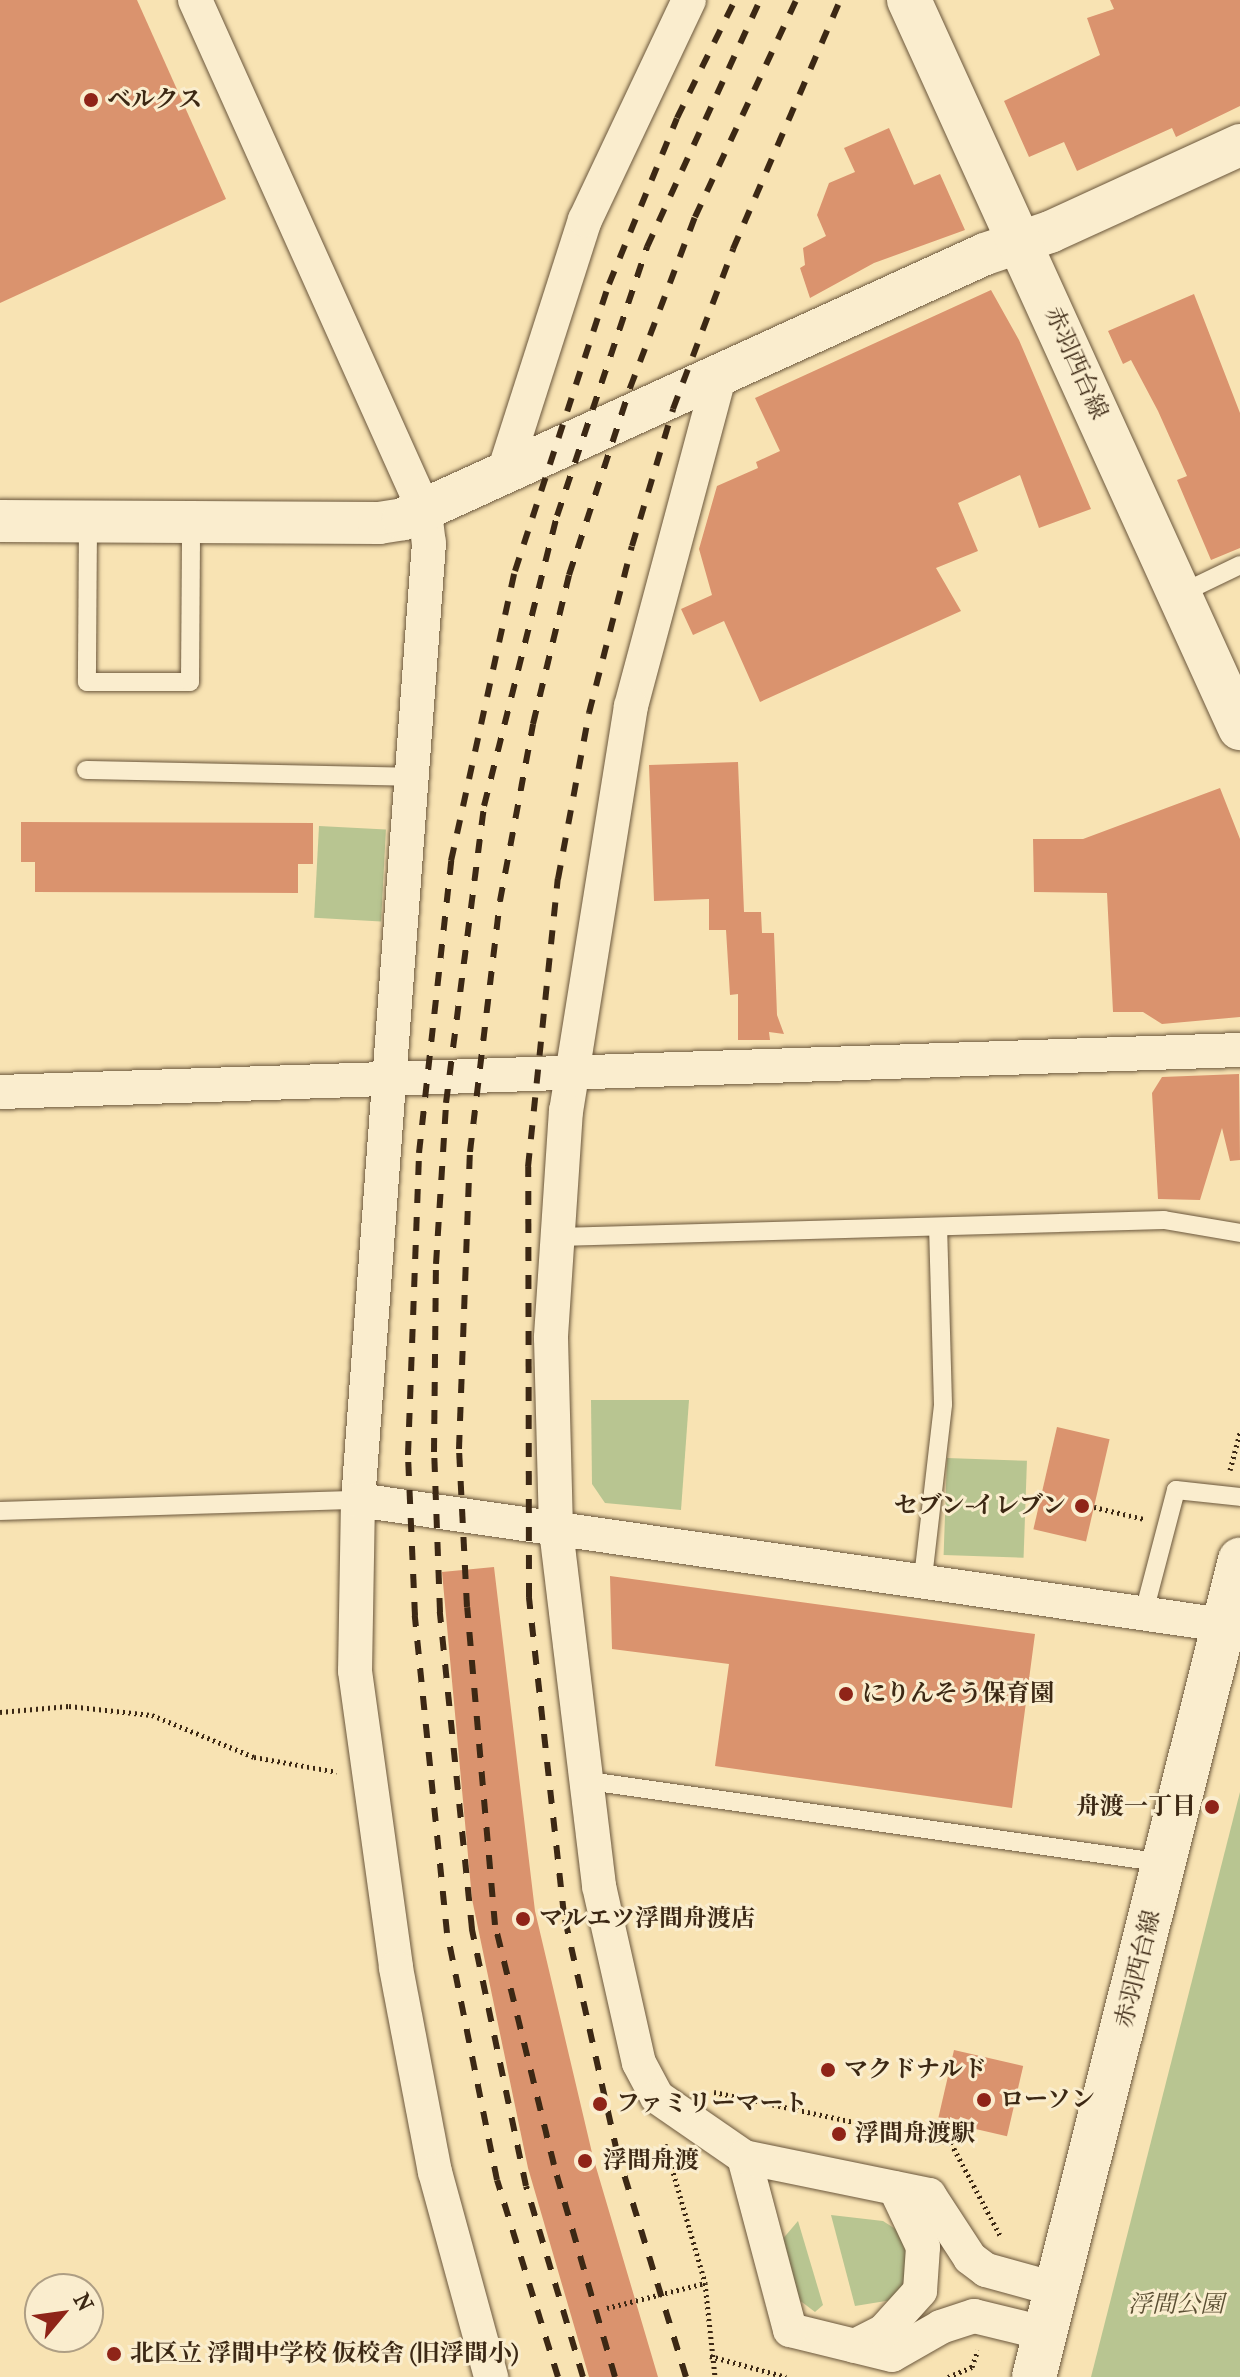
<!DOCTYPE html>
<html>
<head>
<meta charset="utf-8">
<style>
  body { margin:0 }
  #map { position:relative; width:1240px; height:2377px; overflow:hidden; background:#f8e3b3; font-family:"IM FELL French Canon","Noto Serif JP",serif }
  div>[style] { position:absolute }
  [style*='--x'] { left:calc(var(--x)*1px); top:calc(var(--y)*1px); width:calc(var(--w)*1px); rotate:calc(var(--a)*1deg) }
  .green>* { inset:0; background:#b8c591; transform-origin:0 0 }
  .building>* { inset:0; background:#da936e; transform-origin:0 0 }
  .path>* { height:5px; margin-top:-2.5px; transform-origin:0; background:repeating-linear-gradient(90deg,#3c2814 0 2px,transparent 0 6px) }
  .roads { filter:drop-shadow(0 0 2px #6b573c) drop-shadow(0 0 2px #6b573c) }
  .service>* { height:18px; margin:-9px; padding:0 9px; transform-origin:9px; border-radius:9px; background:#faedce }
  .minor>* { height:34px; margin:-17px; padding:0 17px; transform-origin:17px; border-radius:17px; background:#faedce }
  .tertiary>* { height:42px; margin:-21px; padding:0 21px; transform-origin:21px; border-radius:21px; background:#faedce }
  .secondary>* { height:44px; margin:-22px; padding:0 22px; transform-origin:22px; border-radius:22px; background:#faedce }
  .rail>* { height:6px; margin-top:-3px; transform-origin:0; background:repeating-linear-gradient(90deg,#3c2814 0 14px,transparent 0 28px) }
  .dots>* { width:22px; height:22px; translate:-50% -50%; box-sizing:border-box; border:4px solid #faedce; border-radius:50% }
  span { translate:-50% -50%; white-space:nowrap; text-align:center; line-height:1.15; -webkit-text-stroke:6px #faedce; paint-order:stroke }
  .poi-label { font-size:24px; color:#3c2814; font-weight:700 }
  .left { translate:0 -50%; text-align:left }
  .right { translate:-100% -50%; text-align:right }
  .street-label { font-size:24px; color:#3c2814 }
  .park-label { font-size:24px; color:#5b4f33; font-style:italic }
  .north { position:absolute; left:24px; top:2273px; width:80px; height:80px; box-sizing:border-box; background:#faedce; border:2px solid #ae9e84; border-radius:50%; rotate:61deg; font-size:22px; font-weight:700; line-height:32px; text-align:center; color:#3c2814 }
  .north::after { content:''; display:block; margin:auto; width:28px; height:36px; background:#8f2418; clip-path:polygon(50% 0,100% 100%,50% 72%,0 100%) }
</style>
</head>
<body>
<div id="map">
  <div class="green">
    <i style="left:319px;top:826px;width:67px;height:92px;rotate:3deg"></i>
    <i style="clip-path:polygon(591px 1400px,689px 1400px,681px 1510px,605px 1503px,592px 1484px)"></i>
    <i style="left:947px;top:1458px;width:80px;height:97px;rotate:2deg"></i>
    <i style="clip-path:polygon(1240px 1792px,1240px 2377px,1091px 2377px)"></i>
    <i style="clip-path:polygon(831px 2215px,883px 2221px,897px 2230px,910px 2262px,902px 2287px,892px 2300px,855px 2306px)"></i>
    <i style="clip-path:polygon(798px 2221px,823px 2305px,815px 2312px,794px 2296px,781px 2241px)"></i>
  </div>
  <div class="building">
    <i style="clip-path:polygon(0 0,137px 0,226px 199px,0 303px)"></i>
    <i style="clip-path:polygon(1110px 0,1240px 0,1240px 106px,1176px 137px,1172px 128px,1077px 171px,1064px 142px,1029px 157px,1004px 101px,1100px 55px,1087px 18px,1114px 9px)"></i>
    <i style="clip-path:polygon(889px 128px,914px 185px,940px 174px,965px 230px,874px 263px,810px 298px,800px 268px,805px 265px,803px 248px,826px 236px,817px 215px,829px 183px,855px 172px,844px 148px)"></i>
    <i style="clip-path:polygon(991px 290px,1019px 340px,1091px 509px,1039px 528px,1020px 475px,958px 503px,978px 551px,936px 568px,961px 611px,760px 702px,724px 621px,693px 635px,681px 609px,712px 595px,699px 549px,717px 486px,758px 468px,756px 462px,780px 451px,755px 398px)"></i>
    <i style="clip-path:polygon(1194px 294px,1240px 413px,1240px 548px,1211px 560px,1177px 480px,1187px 476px,1158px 411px,1131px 360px,1123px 364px,1108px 331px)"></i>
    <i style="clip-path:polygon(738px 762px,744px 912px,761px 912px,762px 933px,774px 933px,777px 1015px,784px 1034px,769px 1032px,770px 1040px,738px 1040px,738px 994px,730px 995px,726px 930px,709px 930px,709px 899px,654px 901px,649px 765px)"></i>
    <i style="clip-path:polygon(1220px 788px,1240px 839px,1240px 1017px,1162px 1024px,1143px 1012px,1113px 1012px,1107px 893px,1034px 892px,1033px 839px,1083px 839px)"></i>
    <i style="clip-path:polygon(21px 822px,313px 823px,313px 864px,298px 864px,298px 893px,35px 892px,35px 862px,21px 862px)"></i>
    <i style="clip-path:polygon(1239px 1074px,1240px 1160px,1230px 1161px,1222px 1128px,1200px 1200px,1158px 1199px,1152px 1093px,1162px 1077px)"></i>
    <i style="left:1057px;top:1427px;width:54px;height:105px;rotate:13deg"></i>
    <i style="clip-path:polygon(494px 1567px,535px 1911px,593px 2157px,658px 2377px,589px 2377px,528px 2168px,472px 1899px,442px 1572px)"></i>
    <i style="clip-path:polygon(610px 1576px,1035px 1634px,1012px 1808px,715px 1766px,729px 1664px,612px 1649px)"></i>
    <i style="left:954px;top:2050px;width:71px;height:72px;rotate:13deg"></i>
  </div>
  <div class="path">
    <i style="--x:1230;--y:1470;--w:39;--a:-75"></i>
    <i style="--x:1094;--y:1507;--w:51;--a:13.5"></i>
    <i style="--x:0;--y:1712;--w:69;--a:-5"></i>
    <i style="--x:69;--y:1706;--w:83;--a:6.2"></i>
    <i style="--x:152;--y:1715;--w:110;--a:22.4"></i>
    <i style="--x:254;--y:1757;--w:84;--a:10.2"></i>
    <i style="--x:714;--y:2092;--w:242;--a:12.1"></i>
    <i style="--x:951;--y:2143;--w:106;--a:62"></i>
    <i style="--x:665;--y:2144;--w:145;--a:73.9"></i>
    <i style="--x:705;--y:2283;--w:95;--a:83.9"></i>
    <i style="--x:607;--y:2308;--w:101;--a:-14.3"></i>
    <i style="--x:710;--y:2356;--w:79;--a:15.4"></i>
    <i style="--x:948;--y:2377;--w:26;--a:-23"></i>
    <i style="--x:972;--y:2367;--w:18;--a:-71"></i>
  </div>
  <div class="roads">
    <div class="service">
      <i style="--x:88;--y:523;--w:159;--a:90.4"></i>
      <i style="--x:87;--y:682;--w:103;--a:0"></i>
      <i style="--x:190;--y:682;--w:158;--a:-89.6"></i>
      <i style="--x:1178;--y:595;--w:69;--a:-25.8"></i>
      <i style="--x:86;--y:770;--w:326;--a:1.2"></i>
      <i style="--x:558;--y:1237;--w:606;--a:-1.61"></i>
      <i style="--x:1164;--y:1220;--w:77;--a:9.7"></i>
      <i style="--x:0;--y:1511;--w:358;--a:-1.8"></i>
      <i style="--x:923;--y:1578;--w:175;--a:-83.4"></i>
      <i style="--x:943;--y:1404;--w:174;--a:-91.6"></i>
      <i style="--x:1144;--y:1612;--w:126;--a:-75.3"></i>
      <i style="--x:1176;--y:1490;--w:64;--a:6.2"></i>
      <i style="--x:589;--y:1781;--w:581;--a:8.12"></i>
    </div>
    <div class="minor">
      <i style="--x:195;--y:0;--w:561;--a:65.81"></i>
      <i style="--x:425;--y:512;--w:31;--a:83"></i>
      <i style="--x:429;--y:543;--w:960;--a:94.24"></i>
      <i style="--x:358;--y:1500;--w:171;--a:91"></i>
      <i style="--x:355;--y:1671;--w:300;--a:82.1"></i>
      <i style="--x:396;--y:1968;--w:208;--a:79.2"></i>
      <i style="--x:435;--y:2172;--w:213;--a:74.7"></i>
      <i style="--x:720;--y:374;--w:344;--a:105"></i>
      <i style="--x:631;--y:706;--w:409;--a:99.1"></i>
      <i style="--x:566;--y:1110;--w:228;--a:93.8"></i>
      <i style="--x:551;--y:1338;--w:192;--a:88.5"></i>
      <i style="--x:556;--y:1530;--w:359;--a:83.1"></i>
      <i style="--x:599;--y:1886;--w:181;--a:77.3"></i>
      <i style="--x:639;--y:2063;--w:38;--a:62"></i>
      <i style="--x:657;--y:2097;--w:106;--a:34.6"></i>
      <i style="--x:503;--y:475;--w:268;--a:-72.2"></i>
      <i style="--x:585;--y:220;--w:243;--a:-64.7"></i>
      <i style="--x:0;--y:1092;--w:1241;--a:-1.94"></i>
      <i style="--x:358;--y:1500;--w:874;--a:8.22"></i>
      <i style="--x:1044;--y:2333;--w:72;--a:-166.3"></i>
      <i style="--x:974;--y:2316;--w:35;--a:162"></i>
      <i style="--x:941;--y:2327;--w:56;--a:150.3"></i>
      <i style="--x:892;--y:2355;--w:105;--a:-166.2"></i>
      <i style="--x:790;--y:2330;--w:179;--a:-104.9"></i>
      <i style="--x:744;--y:2157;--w:189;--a:11.6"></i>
      <i style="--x:929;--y:2195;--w:75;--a:56.9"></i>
      <i style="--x:970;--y:2258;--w:20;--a:37"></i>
      <i style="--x:986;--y:2270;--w:72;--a:15.4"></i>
      <i style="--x:855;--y:2346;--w:33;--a:-27"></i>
      <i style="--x:884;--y:2331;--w:54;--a:-48"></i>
      <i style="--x:920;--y:2291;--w:44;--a:-86.1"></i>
      <i style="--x:923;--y:2247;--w:65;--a:-115.4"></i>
    </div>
    <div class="tertiary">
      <i style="--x:0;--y:521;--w:379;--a:0.3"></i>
      <i style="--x:379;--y:523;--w:24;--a:-9"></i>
      <i style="--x:403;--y:519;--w:639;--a:-24.48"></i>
      <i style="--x:985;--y:254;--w:69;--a:-18.7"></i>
      <i style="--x:1050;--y:232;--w:209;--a:-24.6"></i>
    </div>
    <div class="secondary">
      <i style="--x:909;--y:0;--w:800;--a:65.55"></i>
      <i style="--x:1034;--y:2377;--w:843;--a:-75.85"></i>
    </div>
  </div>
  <div class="rail">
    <i style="--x:558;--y:2377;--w:206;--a:-107.2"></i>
    <i style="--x:497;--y:2180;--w:252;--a:-101.4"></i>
    <i style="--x:447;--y:1933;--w:319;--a:-95.8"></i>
    <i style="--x:415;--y:1616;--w:161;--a:-92.5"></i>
    <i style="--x:408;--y:1455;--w:302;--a:-87.9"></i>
    <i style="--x:419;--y:1153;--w:294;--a:-83.7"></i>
    <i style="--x:451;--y:861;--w:297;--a:-77.6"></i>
    <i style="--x:515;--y:571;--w:302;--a:-71.9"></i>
    <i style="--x:609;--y:284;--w:179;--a:-67.7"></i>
    <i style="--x:677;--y:118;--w:131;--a:-63.8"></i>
    <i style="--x:583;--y:2377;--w:199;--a:-106.6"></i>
    <i style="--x:526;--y:2186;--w:263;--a:-101.9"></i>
    <i style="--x:472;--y:1929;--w:319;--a:-95.8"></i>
    <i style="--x:440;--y:1612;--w:160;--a:-92.1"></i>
    <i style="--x:434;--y:1452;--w:188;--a:-89.4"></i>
    <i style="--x:436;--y:1264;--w:161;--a:-86.4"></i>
    <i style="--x:446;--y:1103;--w:299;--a:-82.7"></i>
    <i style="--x:484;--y:806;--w:299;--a:-75.9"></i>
    <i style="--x:557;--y:516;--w:284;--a:-71.5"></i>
    <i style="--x:647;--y:247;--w:272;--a:-65.4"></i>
    <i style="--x:615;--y:2377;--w:221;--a:-106.1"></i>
    <i style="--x:554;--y:2165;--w:247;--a:-103.8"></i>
    <i style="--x:495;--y:1925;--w:319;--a:-95"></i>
    <i style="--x:467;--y:1607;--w:158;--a:-92.9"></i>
    <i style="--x:459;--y:1449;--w:297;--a:-87.9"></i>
    <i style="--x:470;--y:1152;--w:253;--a:-83.2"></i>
    <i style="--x:500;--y:901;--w:180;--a:-79.4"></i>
    <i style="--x:533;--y:724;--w:153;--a:-76.4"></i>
    <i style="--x:569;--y:575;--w:197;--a:-71.9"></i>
    <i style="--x:630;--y:388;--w:183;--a:-69.2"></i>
    <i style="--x:695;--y:217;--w:239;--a:-65"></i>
    <i style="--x:686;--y:2377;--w:235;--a:-107"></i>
    <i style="--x:617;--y:2152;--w:243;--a:-102.6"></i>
    <i style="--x:564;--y:1915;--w:320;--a:-96.3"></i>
    <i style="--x:529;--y:1597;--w:430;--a:-90.1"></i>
    <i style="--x:528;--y:1167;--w:290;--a:-84.1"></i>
    <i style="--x:558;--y:879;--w:169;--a:-79.4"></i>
    <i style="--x:589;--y:713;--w:172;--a:-75.6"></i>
    <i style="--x:632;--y:546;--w:143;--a:-73.3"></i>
    <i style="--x:673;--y:409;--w:171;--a:-69.4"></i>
    <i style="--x:733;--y:249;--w:271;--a:-66.7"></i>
  </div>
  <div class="dots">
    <i style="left:91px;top:100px;background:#8f2418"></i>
    <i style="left:1082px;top:1506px;background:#8f2418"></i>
    <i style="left:846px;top:1694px;background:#8f2418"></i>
    <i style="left:1212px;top:1807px;background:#8f2418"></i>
    <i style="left:523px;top:1919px;background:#8f2418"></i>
    <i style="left:828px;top:2070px;background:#8f2418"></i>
    <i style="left:984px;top:2100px;background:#8f2418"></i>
    <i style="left:600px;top:2104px;background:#8f2418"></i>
    <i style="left:839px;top:2134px;background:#8f2418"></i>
    <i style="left:585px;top:2161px;background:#8f2418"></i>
    <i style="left:114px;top:2354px;background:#8f2418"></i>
  </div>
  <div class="poi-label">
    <span class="left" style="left:107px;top:100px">ベルクス</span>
    <span class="right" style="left:1066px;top:1506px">セブン-イレブン</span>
    <span class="left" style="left:862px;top:1694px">にりんそう保育園</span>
    <span class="right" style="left:1196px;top:1807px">舟渡一丁目</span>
    <span class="left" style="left:539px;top:1919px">マルエツ浮間舟渡店</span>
    <span class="left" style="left:844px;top:2070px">マクドナルド</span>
    <span class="left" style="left:1000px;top:2100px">ローソン</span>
    <span class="left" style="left:616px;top:2104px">ファミリーマート</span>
    <span class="left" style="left:855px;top:2134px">浮間舟渡駅</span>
    <span class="left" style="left:603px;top:2161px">浮間舟渡</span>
    <span class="left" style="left:130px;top:2354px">北区立 浮間中学校 仮校舎 (旧浮間小)</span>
  </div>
  <div class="street-label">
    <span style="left:1076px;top:363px;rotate:66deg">赤羽西台線</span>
    <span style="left:1138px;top:1969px;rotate:-76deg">赤羽西台線</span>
  </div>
  <div class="park-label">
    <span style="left:1176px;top:2305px">浮間公園</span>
  </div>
  <div class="north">N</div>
</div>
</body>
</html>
